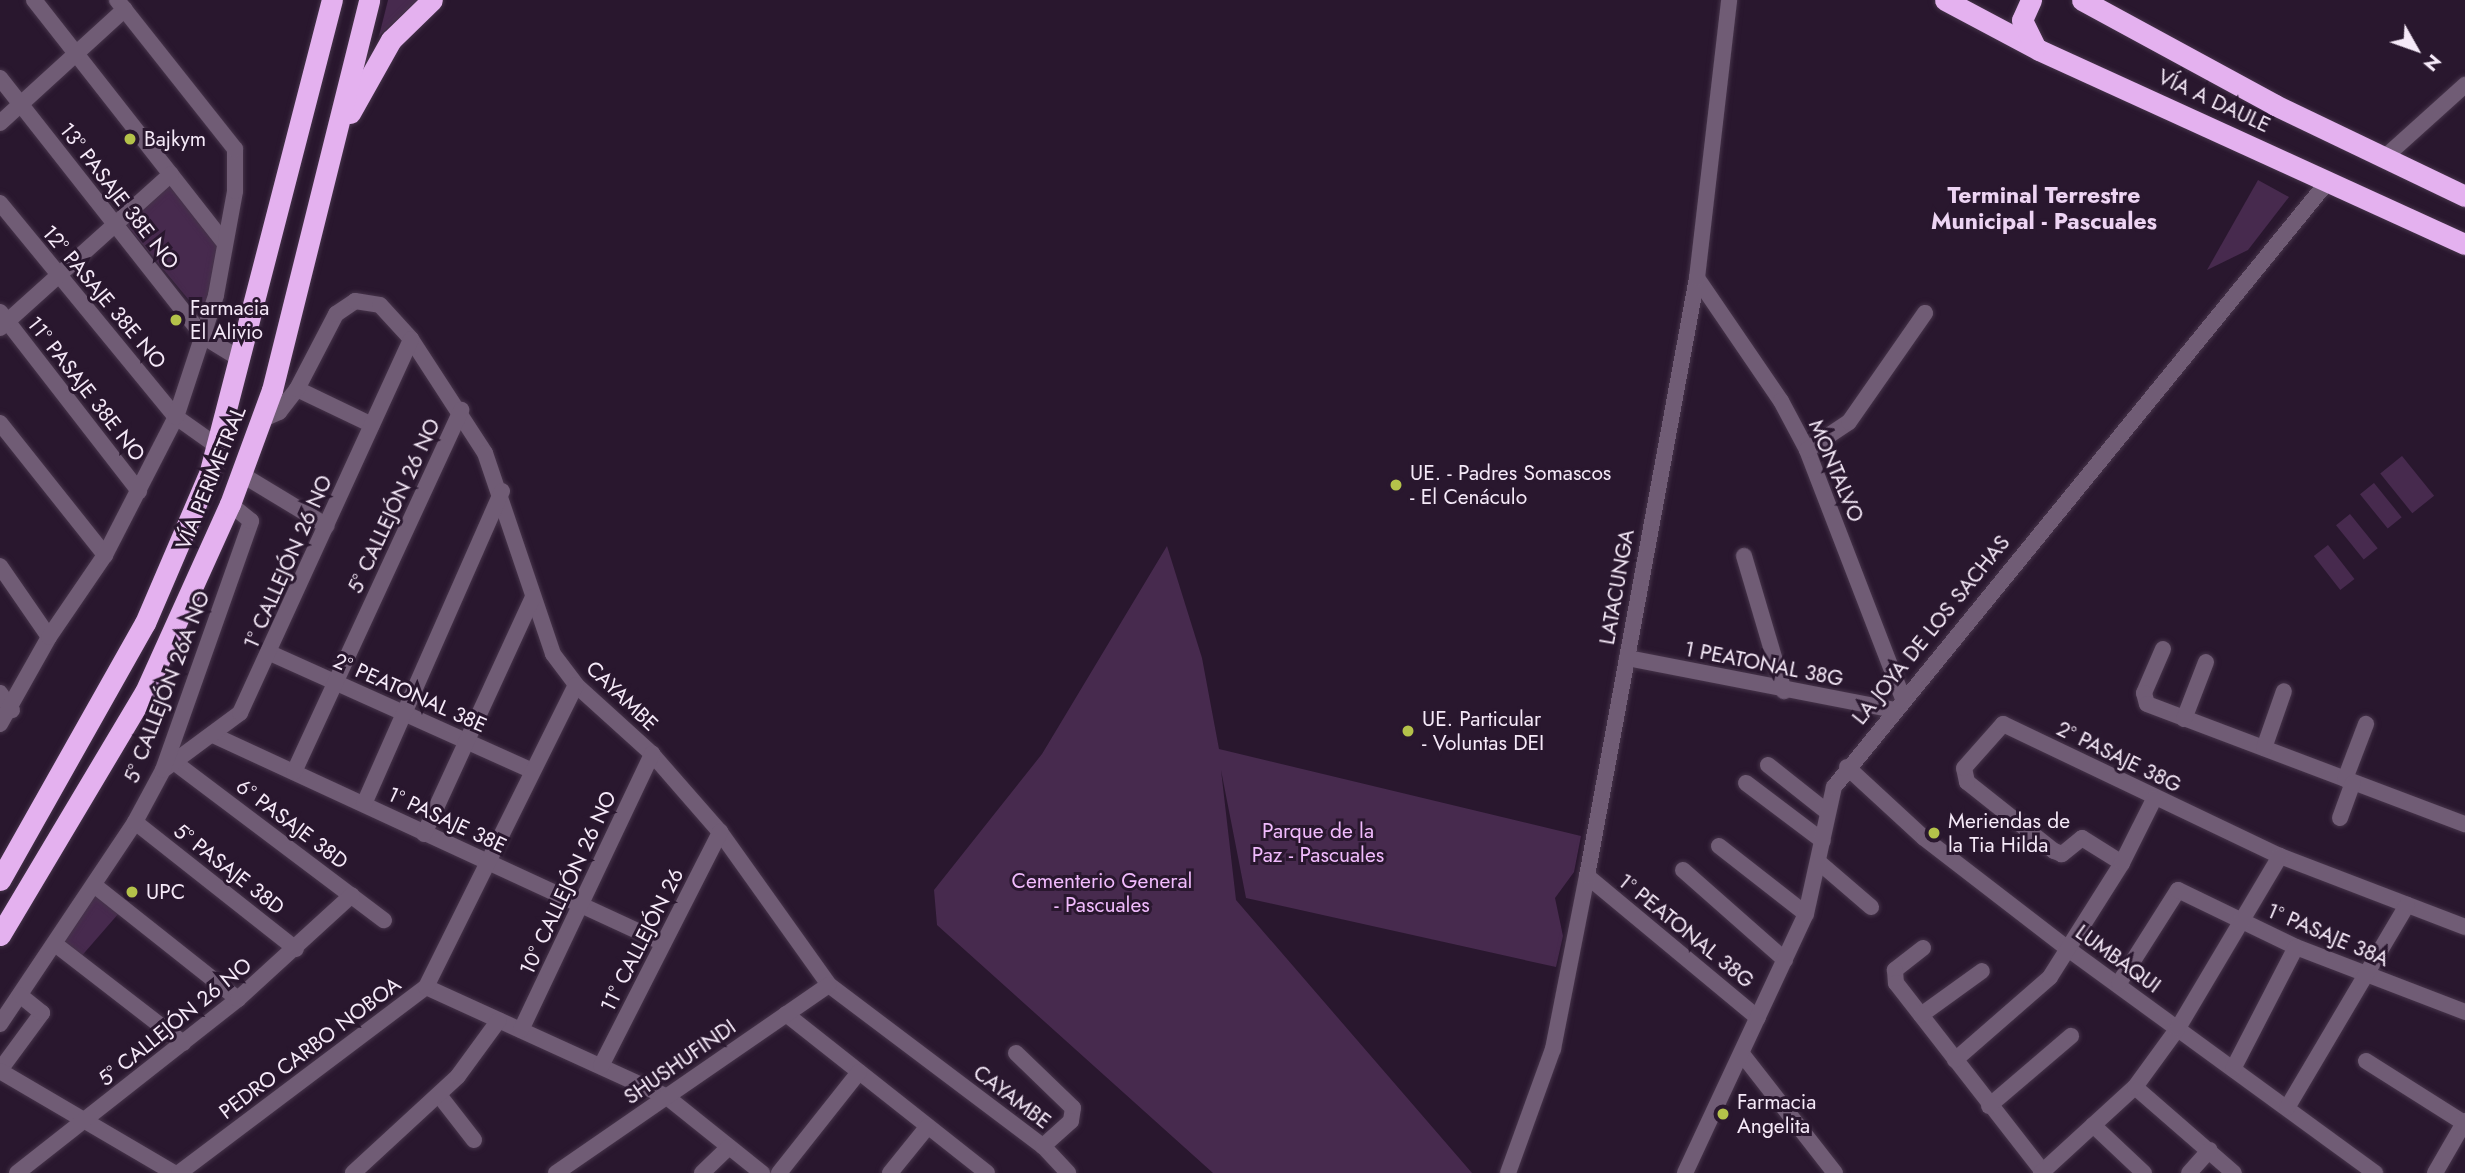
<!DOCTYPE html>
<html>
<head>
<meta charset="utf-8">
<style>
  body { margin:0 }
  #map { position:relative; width:2465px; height:1173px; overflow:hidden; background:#29172e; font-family:Jost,sans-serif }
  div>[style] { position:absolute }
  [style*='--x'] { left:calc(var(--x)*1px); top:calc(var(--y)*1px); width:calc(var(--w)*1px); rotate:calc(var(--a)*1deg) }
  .green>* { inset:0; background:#472a4e; transform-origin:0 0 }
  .roads { filter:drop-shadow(0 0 2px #46344a) drop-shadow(0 0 2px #46344a) }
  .minor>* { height:16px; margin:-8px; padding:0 8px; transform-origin:8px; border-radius:8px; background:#705c75 }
  .highway>* { height:21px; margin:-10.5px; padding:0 10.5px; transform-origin:10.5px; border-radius:10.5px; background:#e4b1ef }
  .dots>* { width:19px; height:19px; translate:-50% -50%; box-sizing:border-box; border:4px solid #29172e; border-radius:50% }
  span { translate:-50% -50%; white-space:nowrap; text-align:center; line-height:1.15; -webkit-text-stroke:6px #29172e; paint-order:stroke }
  .street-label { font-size:21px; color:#f5e9f8 }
  .poi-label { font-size:21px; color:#f5e9f8 }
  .left { translate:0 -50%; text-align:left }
  .park-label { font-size:21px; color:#f1bbfd }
  .neighbourhood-label { font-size:23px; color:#edd4f3; font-weight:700 }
  .north { position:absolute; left:2381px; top:14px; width:70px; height:70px; -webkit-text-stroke:5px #29172e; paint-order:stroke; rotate:130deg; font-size:19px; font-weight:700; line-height:28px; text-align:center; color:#f5e9f8 }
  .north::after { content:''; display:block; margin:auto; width:24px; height:32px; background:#f5e9f8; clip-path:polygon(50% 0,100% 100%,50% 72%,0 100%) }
</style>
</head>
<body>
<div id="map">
  <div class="green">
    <i style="clip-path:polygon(388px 0,418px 0,379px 36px)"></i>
    <i style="clip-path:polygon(2258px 180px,2289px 197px,2248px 250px,2207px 270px)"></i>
    <i style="clip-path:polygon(168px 181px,219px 243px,203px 317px,123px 221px)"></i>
    <i style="left:2402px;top:456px;width:51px;height:28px;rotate:51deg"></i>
    <i style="left:2374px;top:483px;width:44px;height:18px;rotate:51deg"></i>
    <i style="left:2350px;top:514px;width:44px;height:18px;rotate:51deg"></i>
    <i style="left:2328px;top:545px;width:43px;height:18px;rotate:52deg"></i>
    <i style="clip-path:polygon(1167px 546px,1202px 658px,1219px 749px,1581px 836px,1574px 872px,1555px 898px,1563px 936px,1556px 967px,1246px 898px,1221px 770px,1236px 900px,1472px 1173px,1213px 1173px,937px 925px,934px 890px,1042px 754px)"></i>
    <i style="left:98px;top:893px;width:29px;height:60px;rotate:41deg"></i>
  </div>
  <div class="roads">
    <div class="minor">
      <i style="--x:34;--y:0;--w:306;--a:51.9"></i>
      <i style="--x:0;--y:78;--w:330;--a:51.8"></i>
      <i style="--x:204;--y:337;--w:44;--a:31.2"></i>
      <i style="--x:0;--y:123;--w:169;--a:-42.4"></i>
      <i style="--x:2385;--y:157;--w:108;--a:-42"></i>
      <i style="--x:0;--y:203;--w:277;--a:50.6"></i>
      <i style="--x:176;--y:417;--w:50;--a:35.3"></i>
      <i style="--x:1697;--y:278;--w:149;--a:55.7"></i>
      <i style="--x:1781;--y:401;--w:55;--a:62"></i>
      <i style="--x:1807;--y:450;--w:267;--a:68.9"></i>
      <i style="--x:0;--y:312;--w:227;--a:52.2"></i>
      <i style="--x:0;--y:328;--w:230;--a:-42"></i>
      <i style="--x:297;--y:389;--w:83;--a:25.6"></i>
      <i style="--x:261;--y:420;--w:20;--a:-24"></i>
      <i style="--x:279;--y:412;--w:29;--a:-52"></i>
      <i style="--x:297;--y:389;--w:85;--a:-62.5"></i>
      <i style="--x:336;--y:314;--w:23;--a:-34"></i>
      <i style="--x:355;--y:301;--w:25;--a:9"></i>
      <i style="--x:380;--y:305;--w:46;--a:47.6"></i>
      <i style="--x:411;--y:339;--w:136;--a:57"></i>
      <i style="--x:485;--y:453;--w:212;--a:71.3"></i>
      <i style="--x:553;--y:654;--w:39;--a:53"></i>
      <i style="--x:576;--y:685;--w:103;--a:42.2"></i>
      <i style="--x:652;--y:754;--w:103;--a:48.9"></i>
      <i style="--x:720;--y:832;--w:188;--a:54.5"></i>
      <i style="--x:829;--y:985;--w:268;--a:37"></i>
      <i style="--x:1043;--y:1146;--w:37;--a:47"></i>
      <i style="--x:0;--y:423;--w:169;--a:51.5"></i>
      <i style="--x:1807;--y:450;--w:50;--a:-33.7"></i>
      <i style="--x:1849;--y:422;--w:133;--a:-55.1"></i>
      <i style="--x:241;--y:474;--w:100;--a:31.2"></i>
      <i style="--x:1744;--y:556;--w:141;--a:73.5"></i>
      <i style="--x:0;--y:566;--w:86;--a:55.4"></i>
      <i style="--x:2163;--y:649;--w:48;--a:113.4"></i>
      <i style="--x:2144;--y:693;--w:11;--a:75"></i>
      <i style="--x:2147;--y:704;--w:340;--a:20.7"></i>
      <i style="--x:270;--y:653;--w:288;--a:24.2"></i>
      <i style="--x:1627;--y:658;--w:272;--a:11"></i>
      <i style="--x:0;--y:693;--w:21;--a:55"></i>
      <i style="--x:2184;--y:719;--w:61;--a:-68.9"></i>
      <i style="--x:0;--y:724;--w:100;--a:-60.6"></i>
      <i style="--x:49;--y:637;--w:99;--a:-55.7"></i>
      <i style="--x:105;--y:555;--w:155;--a:-62.8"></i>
      <i style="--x:176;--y:417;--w:128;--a:-71.8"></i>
      <i style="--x:216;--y:295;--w:106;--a:-79.6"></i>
      <i style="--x:235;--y:191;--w:42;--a:-90"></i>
      <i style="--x:235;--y:149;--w:190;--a:-128.4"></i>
      <i style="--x:213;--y:735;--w:496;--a:24.8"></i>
      <i style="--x:2264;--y:748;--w:60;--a:-70.7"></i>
      <i style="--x:174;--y:762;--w:263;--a:37"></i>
      <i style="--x:1768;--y:765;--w:74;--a:38.4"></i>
      <i style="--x:1847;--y:767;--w:105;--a:42.7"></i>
      <i style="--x:1924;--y:838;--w:182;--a:37.6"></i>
      <i style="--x:2068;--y:949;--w:380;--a:36.1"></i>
      <i style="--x:163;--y:770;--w:96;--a:-36.5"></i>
      <i style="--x:240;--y:713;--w:411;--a:-65.4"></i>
      <i style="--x:294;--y:772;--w:399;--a:-65.2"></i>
      <i style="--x:2345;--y:779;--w:59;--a:-69.1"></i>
      <i style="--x:1746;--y:783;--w:96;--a:37"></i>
      <i style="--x:364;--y:804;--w:342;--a:-66.2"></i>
      <i style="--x:2340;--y:818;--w:37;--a:-70"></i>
      <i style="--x:135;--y:822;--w:205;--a:38.3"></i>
      <i style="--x:424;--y:834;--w:261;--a:-65.3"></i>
      <i style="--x:1719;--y:846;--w:110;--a:38"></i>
      <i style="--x:2122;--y:863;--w:47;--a:-148"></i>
      <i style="--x:2082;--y:838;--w:26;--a:141"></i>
      <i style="--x:2062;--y:854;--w:9;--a:-159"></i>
      <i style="--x:2054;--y:851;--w:111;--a:-141.6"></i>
      <i style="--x:1967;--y:782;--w:14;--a:-102"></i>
      <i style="--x:1964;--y:768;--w:59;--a:-48.4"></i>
      <i style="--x:2003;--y:724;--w:307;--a:25.5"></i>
      <i style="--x:2280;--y:856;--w:198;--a:21"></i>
      <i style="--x:1821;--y:864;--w:66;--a:40.7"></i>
      <i style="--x:1683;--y:870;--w:136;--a:41.4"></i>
      <i style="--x:1587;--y:876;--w:222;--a:39.7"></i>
      <i style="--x:94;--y:885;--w:184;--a:38.4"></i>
      <i style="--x:55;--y:944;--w:162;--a:37.7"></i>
      <i style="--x:1923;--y:948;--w:36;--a:142"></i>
      <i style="--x:1895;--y:970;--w:13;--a:86"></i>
      <i style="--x:1896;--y:983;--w:241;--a:52.1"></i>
      <i style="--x:2119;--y:983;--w:110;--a:-57.6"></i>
      <i style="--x:2178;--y:890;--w:131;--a:25.8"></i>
      <i style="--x:2296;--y:947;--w:181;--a:21"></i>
      <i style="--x:426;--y:987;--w:265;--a:24.5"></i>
      <i style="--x:667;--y:1097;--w:122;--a:38.7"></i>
      <i style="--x:786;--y:1014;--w:256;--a:38.3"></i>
      <i style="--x:1921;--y:1015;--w:75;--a:-35.8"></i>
      <i style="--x:0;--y:1024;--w:243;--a:-56.2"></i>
      <i style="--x:135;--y:822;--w:59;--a:-61.7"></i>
      <i style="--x:163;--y:770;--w:264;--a:-70.5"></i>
      <i style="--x:251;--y:521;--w:27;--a:-141"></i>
      <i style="--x:521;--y:1030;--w:306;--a:-64.6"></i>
      <i style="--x:1016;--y:1053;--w:79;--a:44"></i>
      <i style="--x:1073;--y:1108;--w:13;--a:99"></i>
      <i style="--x:1071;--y:1121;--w:38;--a:138"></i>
      <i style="--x:1742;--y:1054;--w:151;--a:52"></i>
      <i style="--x:1955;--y:1060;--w:126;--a:-41.1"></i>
      <i style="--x:2050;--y:977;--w:135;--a:-57.7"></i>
      <i style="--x:2122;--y:863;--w:72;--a:-63.4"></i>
      <i style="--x:2366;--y:1061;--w:116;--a:32.3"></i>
      <i style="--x:601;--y:1066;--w:263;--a:-63"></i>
      <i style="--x:2233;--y:1069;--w:137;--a:-62.7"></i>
      <i style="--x:0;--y:1070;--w:71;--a:-53.6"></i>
      <i style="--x:42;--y:1013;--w:28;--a:-141"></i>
      <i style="--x:0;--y:1071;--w:202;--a:30.4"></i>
      <i style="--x:2135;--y:1087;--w:131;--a:41"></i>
      <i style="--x:439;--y:1095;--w:57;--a:52.1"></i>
      <i style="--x:1989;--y:1106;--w:108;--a:-40.5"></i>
      <i style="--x:2287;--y:1108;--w:236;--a:-59.4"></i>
      <i style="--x:2093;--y:1125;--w:70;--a:43.3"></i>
      <i style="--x:17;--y:1173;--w:281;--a:-38.2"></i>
      <i style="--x:238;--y:999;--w:154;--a:-42.4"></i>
      <i style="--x:179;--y:1173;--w:309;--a:-37"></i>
      <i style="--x:426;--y:987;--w:337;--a:-63.6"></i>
      <i style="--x:353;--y:1173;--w:143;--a:-42.7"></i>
      <i style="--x:458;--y:1076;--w:69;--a:-53.8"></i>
      <i style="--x:556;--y:1173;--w:331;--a:-34.6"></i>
      <i style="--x:702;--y:1173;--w:37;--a:-44"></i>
      <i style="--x:779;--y:1173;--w:129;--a:-51.6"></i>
      <i style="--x:890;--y:1173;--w:60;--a:-51"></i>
      <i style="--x:1508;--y:1173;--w:132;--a:-70.1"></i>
      <i style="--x:1553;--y:1049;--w:176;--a:-78.9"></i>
      <i style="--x:1587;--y:876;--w:608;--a:-79.58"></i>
      <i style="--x:1697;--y:278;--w:280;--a:-83.4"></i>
      <i style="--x:1685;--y:1173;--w:286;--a:-65"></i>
      <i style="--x:1806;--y:914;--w:130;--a:-77.6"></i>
      <i style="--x:1834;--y:787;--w:783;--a:-50.8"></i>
      <i style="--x:2041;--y:1173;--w:127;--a:-42.5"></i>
      <i style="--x:2135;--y:1087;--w:73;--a:-53.9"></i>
      <i style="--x:2178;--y:1028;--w:200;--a:-59.3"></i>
      <i style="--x:2189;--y:1173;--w:31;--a:-48"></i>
      <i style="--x:2435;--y:1173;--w:60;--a:-60"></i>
    </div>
    <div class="highway">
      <i style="--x:1945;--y:0;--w:106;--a:28"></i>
      <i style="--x:2039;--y:50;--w:468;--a:24.5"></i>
      <i style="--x:2031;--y:0;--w:22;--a:114"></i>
      <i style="--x:2022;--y:20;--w:30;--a:64"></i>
      <i style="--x:2082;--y:0;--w:220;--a:28.5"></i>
      <i style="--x:2275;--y:105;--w:211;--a:25.6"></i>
      <i style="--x:350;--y:113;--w:84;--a:-60.7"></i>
      <i style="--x:391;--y:40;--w:57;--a:-44.3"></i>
      <i style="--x:0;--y:880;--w:295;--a:-60.6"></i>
      <i style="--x:145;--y:623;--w:165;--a:-66.8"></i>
      <i style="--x:210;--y:471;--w:487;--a:-75.5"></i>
      <i style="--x:0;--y:935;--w:283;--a:-59.2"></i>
      <i style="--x:145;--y:692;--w:206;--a:-65.7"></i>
      <i style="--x:230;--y:504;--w:121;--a:-69.8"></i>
      <i style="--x:272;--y:390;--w:402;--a:-76"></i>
    </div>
  </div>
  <div class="dots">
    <i style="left:130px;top:139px;background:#b4c24a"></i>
    <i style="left:176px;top:320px;background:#b4c24a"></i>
    <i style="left:1396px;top:485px;background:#b4c24a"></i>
    <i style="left:1408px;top:731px;background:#b4c24a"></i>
    <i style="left:1934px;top:833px;background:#b4c24a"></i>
    <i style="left:132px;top:892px;background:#b4c24a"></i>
    <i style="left:1723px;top:1114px;background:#b4c24a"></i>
  </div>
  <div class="street-label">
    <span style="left:2214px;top:101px;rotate:25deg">VÍA A DAULE</span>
    <span style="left:119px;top:196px;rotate:52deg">13° PASAJE 38E NO</span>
    <span style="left:104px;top:297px;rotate:50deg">12° PASAJE 38E NO</span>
    <span style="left:86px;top:389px;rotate:52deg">11° PASAJE 38E NO</span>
    <span style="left:1836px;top:471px;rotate:67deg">MONTALVO</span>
    <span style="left:211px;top:478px;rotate:-68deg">VÍA PERIMETRAL</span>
    <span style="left:394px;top:506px;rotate:-65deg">5° CALLEJÓN 26 NO</span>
    <span style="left:288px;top:562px;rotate:-66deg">1° CALLEJÓN 26 NO</span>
    <span style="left:1617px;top:587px;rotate:-80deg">LATACUNGA</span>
    <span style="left:1931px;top:630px;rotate:-51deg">LA JOYA DE LOS SACHAS</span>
    <span style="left:1764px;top:664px;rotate:11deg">1 PEATONAL 38G</span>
    <span style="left:167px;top:687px;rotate:-69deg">5° CALLEJÓN 26A NO</span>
    <span style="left:410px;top:693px;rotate:24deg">2° PEATONAL 38E</span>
    <span style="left:622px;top:696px;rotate:44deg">CAYAMBE</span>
    <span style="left:2119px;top:757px;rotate:26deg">2° PASAJE 38G</span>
    <span style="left:447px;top:820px;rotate:25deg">1° PASAJE 38E</span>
    <span style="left:292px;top:824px;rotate:37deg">6° PASAJE 38D</span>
    <span style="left:229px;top:869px;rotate:38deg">5° PASAJE 38D</span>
    <span style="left:568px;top:883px;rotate:-65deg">10° CALLEJÓN 26 NO</span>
    <span style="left:1686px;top:931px;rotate:39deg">1° PEATONAL 38G</span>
    <span style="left:2328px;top:935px;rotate:23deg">1° PASAJE 38A</span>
    <span style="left:642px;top:940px;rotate:-63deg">11° CALLEJÓN 26</span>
    <span style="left:2118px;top:959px;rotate:36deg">LUMBAQUI</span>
    <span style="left:175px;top:1022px;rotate:-39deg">5° CALLEJÓN 26 NO</span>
    <span style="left:310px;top:1048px;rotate:-37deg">PEDRO CARBO NOBOA</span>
    <span style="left:680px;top:1062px;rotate:-35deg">SHUSHUFINDI</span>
    <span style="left:1012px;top:1097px;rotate:37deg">CAYAMBE</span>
  </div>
  <div class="poi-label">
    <span class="left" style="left:144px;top:139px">Bajkym</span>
    <span class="left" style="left:190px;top:320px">Farmacia<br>El Alivio</span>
    <span class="left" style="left:1410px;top:485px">UE. - Padres Somascos<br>- El Cenáculo</span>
    <span class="left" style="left:1422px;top:731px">UE. Particular<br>- Voluntas DEI</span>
    <span class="left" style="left:1948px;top:833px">Meriendas de<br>la Tia Hilda</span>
    <span class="left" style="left:146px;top:892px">UPC</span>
    <span class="left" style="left:1737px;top:1114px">Farmacia<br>Angelita</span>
  </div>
  <div class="park-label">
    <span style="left:1318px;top:843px">Parque de la<br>Paz - Pascuales</span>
    <span style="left:1102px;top:893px">Cementerio General<br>- Pascuales</span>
  </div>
  <div class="neighbourhood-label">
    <span style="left:2044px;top:208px">Terminal Terrestre<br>Municipal - Pascuales</span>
  </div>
  <div class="north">N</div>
</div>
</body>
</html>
